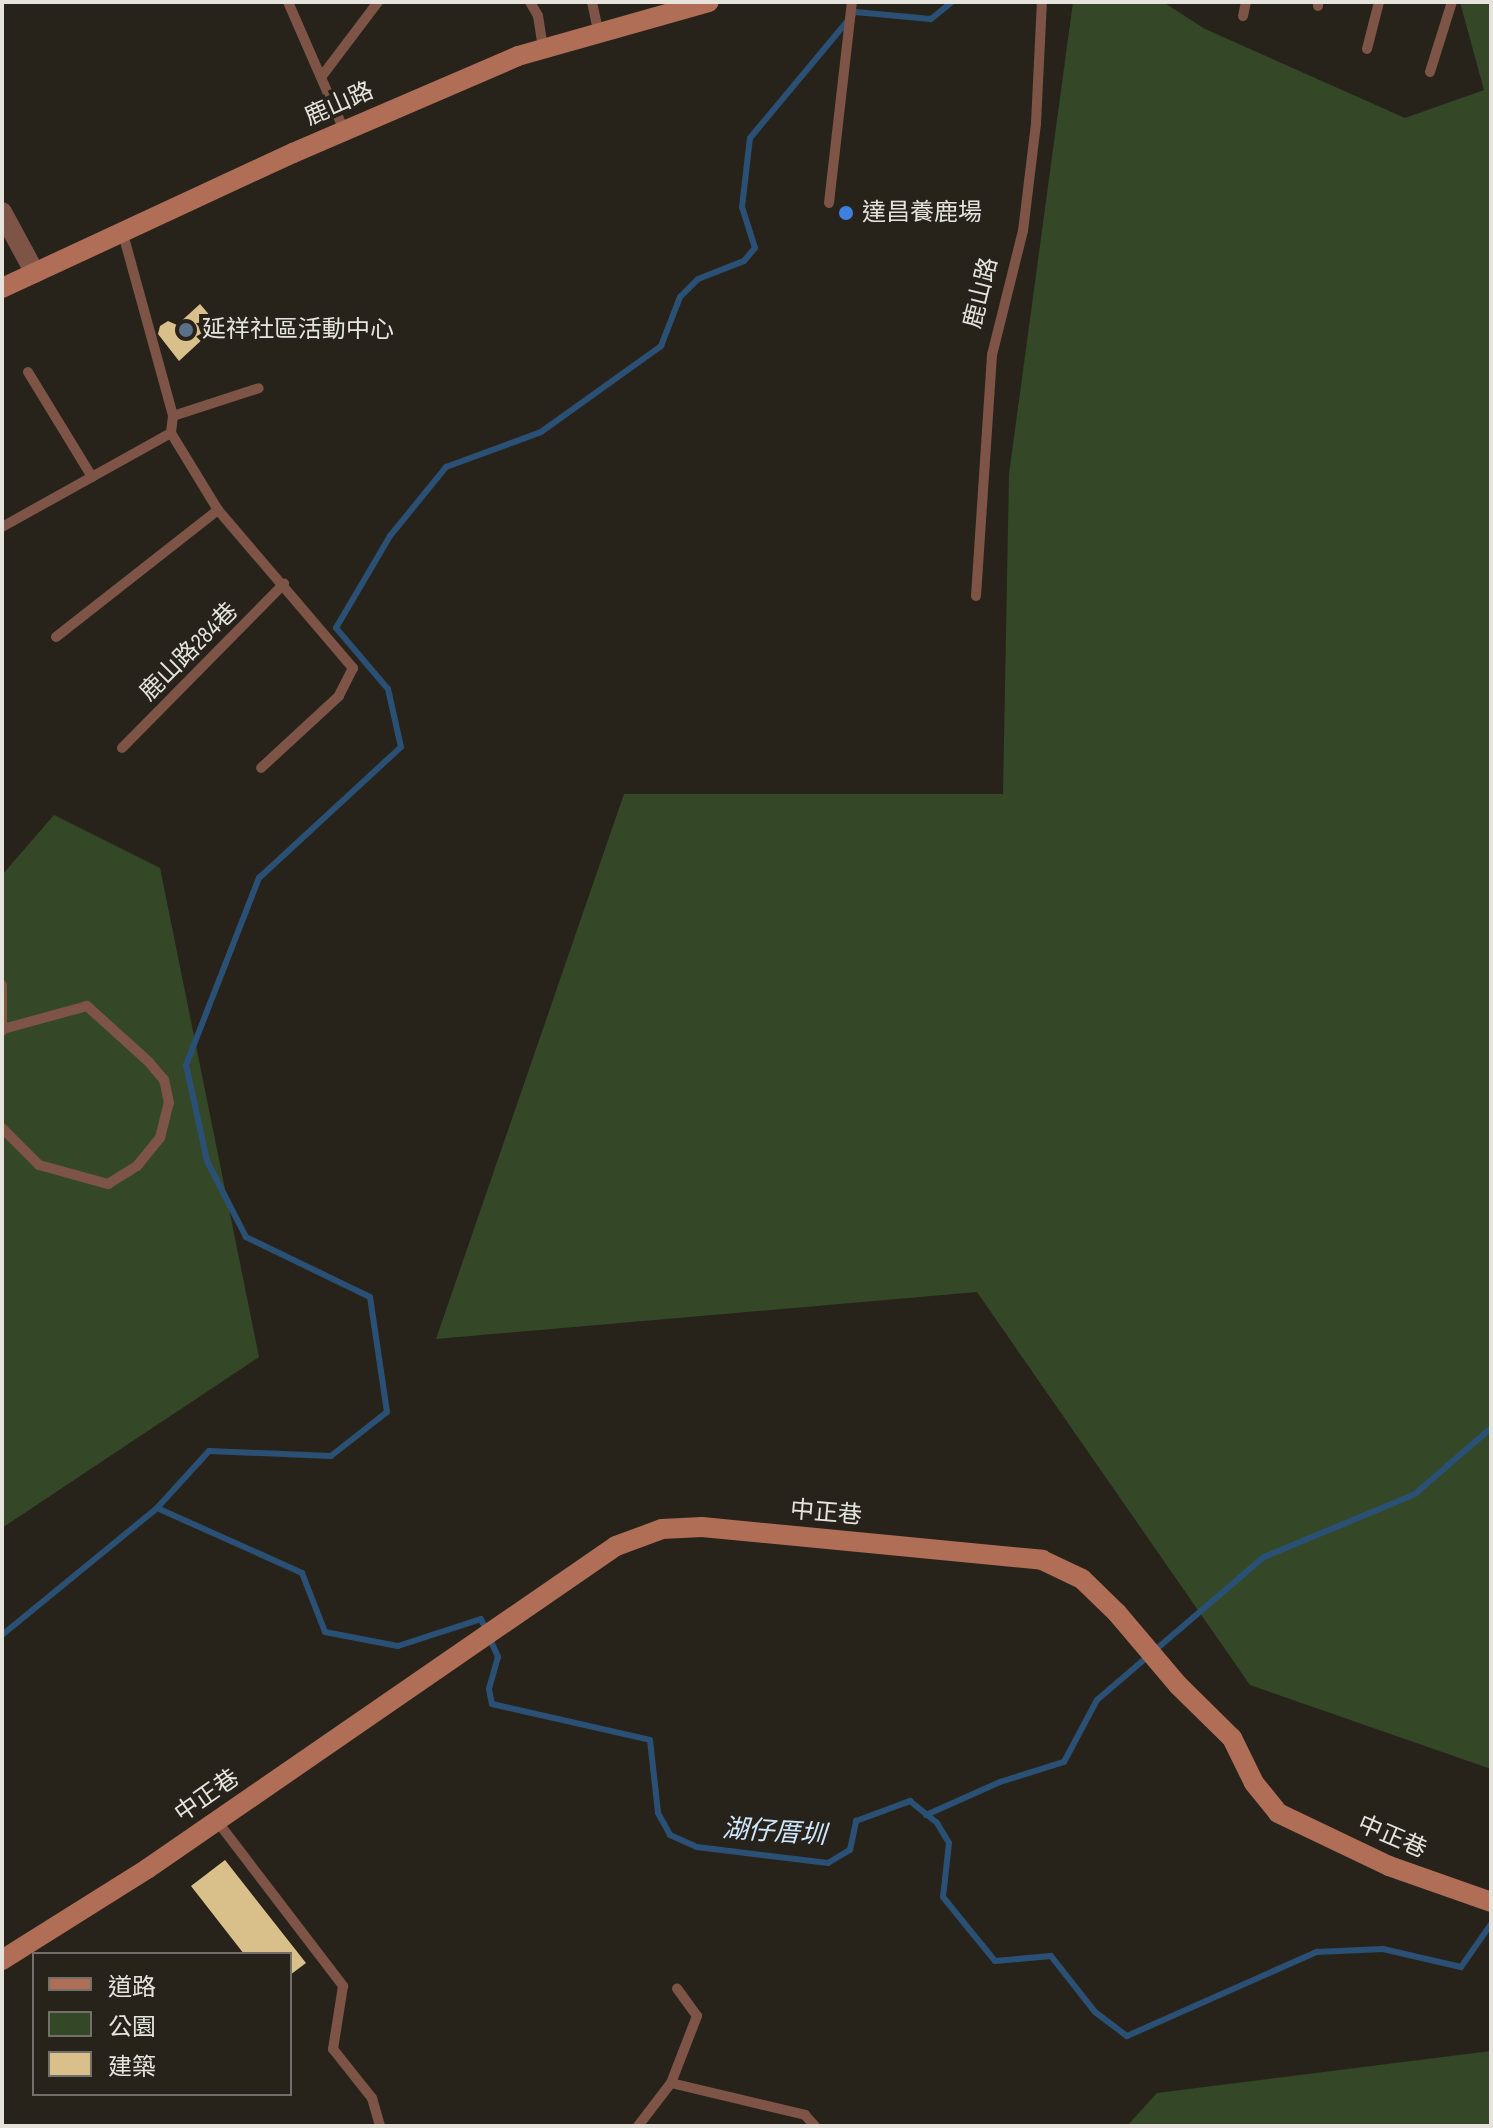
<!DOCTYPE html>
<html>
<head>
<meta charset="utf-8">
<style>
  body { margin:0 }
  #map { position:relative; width:1493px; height:2128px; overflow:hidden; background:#27231b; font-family:"Sofia Sans Condensed","Noto Sans TC",sans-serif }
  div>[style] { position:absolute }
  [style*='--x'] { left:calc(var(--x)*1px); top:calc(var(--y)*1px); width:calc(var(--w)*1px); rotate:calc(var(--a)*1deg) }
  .green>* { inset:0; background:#344828 }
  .stream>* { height:6px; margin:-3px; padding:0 3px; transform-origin:3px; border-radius:3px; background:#2a5175 }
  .building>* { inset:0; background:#d9bf8a }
  .lane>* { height:10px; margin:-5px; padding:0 5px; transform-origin:5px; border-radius:5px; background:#7e5446 }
  .street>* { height:20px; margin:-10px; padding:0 10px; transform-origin:10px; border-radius:10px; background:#7e5446 }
  .secondary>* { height:20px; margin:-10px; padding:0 10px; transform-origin:10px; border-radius:10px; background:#b16e57 }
  .dots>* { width:22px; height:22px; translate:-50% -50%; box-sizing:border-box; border:4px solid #27231b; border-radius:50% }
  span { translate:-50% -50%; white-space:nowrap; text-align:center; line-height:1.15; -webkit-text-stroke:8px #27231b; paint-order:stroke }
  .street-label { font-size:24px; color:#e6e3dd }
  .poi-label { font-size:24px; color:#e6e3dd }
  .left { translate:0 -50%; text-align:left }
  .water-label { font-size:26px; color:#cee6fe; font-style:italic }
  .frame { position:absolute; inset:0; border:4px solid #e6e3dd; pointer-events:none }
  .legend { position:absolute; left:32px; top:1952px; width:260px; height:144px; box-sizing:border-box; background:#27231b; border:2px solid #737069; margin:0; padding:10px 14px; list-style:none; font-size:24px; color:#e6e3dd }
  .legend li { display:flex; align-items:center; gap:16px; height:40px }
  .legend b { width:40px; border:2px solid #737069 }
</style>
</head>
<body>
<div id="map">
  <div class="green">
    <i style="clip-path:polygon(1073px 2px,1163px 2px,1205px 29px,1405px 118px,1484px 90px,1460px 2px,1491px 2px,1491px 1769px,1250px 1685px,977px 1292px,436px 1339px,624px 794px,1003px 794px,1009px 474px)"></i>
    <i style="clip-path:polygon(54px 815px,160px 868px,259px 1357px,2px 1528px,2px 875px)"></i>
    <i style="clip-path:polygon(1491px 2051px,1491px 2126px,1127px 2126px,1157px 2093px)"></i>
  </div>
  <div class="stream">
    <i style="--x:157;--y:1508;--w:159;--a:24.1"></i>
    <i style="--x:302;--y:1573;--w:63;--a:68.7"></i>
    <i style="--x:325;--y:1632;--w:74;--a:10.9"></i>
    <i style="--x:398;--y:1646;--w:87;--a:-18"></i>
    <i style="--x:481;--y:1619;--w:42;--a:65.9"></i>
    <i style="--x:498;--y:1657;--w:33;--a:106"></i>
    <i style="--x:489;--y:1689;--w:15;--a:79"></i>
    <i style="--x:492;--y:1704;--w:162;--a:12.8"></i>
    <i style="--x:650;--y:1740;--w:73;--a:83.7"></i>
    <i style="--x:658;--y:1813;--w:25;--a:61"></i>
    <i style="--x:670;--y:1835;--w:30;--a:24"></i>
    <i style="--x:697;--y:1847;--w:132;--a:7"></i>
    <i style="--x:828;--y:1863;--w:26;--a:-31"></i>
    <i style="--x:850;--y:1850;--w:30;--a:-78"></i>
    <i style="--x:856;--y:1821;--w:58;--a:-20.3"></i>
    <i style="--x:910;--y:1801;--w:35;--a:39"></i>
    <i style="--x:937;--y:1823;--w:23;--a:59"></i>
    <i style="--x:949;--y:1843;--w:54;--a:96.3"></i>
    <i style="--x:943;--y:1897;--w:82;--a:50.9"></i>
    <i style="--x:995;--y:1961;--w:56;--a:-5.1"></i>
    <i style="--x:1051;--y:1956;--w:71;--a:51.8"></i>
    <i style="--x:1095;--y:2012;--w:40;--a:37"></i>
    <i style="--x:1127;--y:2036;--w:208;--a:-23.9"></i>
    <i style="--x:1317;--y:1952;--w:66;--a:-2.6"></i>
    <i style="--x:1383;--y:1949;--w:80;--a:13"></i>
    <i style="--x:1461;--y:1967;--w:52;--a:-55.1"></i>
    <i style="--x:2;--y:1635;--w:200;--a:-39.3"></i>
    <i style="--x:157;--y:1508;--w:77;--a:-47.6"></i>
    <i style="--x:209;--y:1451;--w:122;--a:2.3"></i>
    <i style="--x:331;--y:1456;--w:71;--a:-38.2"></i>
    <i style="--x:387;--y:1412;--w:116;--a:-98.4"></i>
    <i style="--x:370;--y:1297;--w:138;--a:-154.2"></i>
    <i style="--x:246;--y:1237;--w:85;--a:-117.2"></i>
    <i style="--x:207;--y:1161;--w:98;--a:-102.3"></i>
    <i style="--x:186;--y:1065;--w:201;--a:-68.7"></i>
    <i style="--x:259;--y:878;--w:193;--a:-42.7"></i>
    <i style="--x:401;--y:747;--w:59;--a:-102.6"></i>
    <i style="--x:388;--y:689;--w:80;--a:-130.4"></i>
    <i style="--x:336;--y:628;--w:107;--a:-59.6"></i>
    <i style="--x:390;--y:536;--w:89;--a:-50.9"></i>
    <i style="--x:446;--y:467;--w:101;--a:-20.2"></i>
    <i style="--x:541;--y:432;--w:148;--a:-35.6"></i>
    <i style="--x:661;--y:346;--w:53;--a:-68.8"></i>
    <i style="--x:680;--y:297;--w:25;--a:-45"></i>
    <i style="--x:698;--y:279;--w:49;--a:-21.4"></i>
    <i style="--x:744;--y:261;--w:17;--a:-50"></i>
    <i style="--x:755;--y:248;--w:43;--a:-107.6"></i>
    <i style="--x:742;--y:207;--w:69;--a:-83.4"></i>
    <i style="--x:750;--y:138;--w:164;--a:-50.2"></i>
    <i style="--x:855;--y:12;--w:76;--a:5.3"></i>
    <i style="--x:931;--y:19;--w:27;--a:-39"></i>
    <i style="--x:926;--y:1815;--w:81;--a:-24"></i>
    <i style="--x:1000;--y:1782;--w:67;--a:-17.4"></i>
    <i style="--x:1064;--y:1762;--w:70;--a:-62"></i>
    <i style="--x:1097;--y:1700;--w:220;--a:-40.6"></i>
    <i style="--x:1264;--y:1557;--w:164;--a:-22.6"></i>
    <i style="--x:1415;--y:1494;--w:101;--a:-41"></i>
  </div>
  <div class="building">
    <i style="clip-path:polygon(200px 304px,218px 325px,179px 361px,158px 334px,160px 326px,168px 321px,177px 325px)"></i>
    <i style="clip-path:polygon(225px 1860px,306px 1963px,290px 1975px,290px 1954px,244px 1954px,191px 1886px)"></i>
  </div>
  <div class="lane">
    <i style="--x:288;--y:2;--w:140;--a:66.4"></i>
    <i style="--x:530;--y:2;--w:16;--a:60"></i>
    <i style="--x:538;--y:16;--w:31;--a:81"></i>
    <i style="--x:592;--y:2;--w:30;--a:78"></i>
    <i style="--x:1318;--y:6;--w:4;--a:-90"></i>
    <i style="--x:1243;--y:16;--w:14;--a:-78"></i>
    <i style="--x:1367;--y:49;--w:49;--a:-75.7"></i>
    <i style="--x:1430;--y:72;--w:73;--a:-72.6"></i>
    <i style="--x:322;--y:76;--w:93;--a:-52.9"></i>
    <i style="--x:829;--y:203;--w:202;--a:-83.5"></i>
    <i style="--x:123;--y:234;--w:189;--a:74.6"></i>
    <i style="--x:173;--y:416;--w:17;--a:97"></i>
    <i style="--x:171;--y:433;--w:90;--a:58.6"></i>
    <i style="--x:218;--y:510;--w:208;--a:49.5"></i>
    <i style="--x:353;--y:668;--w:31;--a:117"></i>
    <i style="--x:339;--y:696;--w:106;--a:137.3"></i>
    <i style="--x:28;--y:372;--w:123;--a:58.6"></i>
    <i style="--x:173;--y:416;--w:90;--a:-18"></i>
    <i style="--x:2;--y:527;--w:193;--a:-29.1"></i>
    <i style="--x:976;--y:596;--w:242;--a:-86.2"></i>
    <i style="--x:992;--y:355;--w:128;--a:-76"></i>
    <i style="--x:1023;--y:231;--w:109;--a:-83.1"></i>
    <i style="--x:1036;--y:123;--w:121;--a:-87.2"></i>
    <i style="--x:56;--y:637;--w:206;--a:-38.1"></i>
    <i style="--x:122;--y:748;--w:231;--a:-45.4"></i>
    <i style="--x:2;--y:985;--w:46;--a:90"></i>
    <i style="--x:2;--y:1128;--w:52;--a:45"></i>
    <i style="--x:39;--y:1165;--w:72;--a:15.4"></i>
    <i style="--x:108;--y:1184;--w:34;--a:-32"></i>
    <i style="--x:137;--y:1166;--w:36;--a:-51"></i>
    <i style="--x:160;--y:1138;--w:36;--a:-76"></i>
    <i style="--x:169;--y:1103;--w:24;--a:-102"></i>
    <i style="--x:164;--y:1080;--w:23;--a:-130"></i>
    <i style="--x:149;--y:1062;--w:84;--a:-137.9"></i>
    <i style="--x:87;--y:1006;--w:87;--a:164.7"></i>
    <i style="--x:217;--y:1821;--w:208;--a:52.6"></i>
    <i style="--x:343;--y:1986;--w:64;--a:99"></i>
    <i style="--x:333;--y:2049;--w:63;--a:51.5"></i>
    <i style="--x:372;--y:2098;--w:29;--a:74"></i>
    <i style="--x:671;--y:2083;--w:138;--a:13.4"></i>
    <i style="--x:805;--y:2115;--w:15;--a:48"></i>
    <i style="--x:638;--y:2126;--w:54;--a:-52.5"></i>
    <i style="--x:671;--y:2083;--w:72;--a:-68.8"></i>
    <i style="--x:697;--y:2016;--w:34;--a:-126"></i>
  </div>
  <div class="street">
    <i style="--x:2;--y:212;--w:69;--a:61.6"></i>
  </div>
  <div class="secondary">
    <i style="--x:2;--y:288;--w:321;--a:-24.9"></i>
    <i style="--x:293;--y:153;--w:245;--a:-23.3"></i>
    <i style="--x:518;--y:56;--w:198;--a:-15.8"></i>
    <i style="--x:2;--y:1960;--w:171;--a:-32.1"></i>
    <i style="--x:147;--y:1869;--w:569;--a:-34.56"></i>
    <i style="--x:616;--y:1546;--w:49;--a:-20.3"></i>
    <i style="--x:662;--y:1529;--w:40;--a:-2.9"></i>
    <i style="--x:702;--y:1527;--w:342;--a:5.5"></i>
    <i style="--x:1042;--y:1560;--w:44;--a:25.4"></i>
    <i style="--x:1082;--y:1579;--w:49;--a:44.2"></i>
    <i style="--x:1117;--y:1613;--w:94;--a:49.7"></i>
    <i style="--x:1178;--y:1685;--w:76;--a:44.5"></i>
    <i style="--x:1232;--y:1738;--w:50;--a:63.9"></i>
    <i style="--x:1254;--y:1783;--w:38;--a:51"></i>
    <i style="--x:1278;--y:1813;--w:123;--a:25.5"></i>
    <i style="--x:1389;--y:1866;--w:108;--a:19.4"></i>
  </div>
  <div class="dots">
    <i style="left:846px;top:213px;background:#3f7fe0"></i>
    <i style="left:186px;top:330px;background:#5c6f8a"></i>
  </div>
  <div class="street-label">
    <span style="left:339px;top:104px;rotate:-24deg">鹿山路</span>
    <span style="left:981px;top:293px;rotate:-76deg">鹿山路</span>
    <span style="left:189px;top:652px;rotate:-45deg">鹿山路284巷</span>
    <span style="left:826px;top:1513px;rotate:5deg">中正巷</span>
    <span style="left:207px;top:1796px;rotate:-35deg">中正巷</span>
    <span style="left:1392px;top:1837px;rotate:23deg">中正巷</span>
  </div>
  <div class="poi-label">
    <span class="left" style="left:862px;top:213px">達昌養鹿場</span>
    <span class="left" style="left:202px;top:330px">延祥社區活動中心</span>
  </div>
  <div class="water-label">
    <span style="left:774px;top:1833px;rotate:4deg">湖仔厝圳</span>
  </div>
  <div class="frame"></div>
  <ul class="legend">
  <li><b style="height:10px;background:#b16e57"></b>道路</li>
  <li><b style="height:22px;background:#344828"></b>公園</li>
  <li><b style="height:22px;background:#d9bf8a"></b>建築</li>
  </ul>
</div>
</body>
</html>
